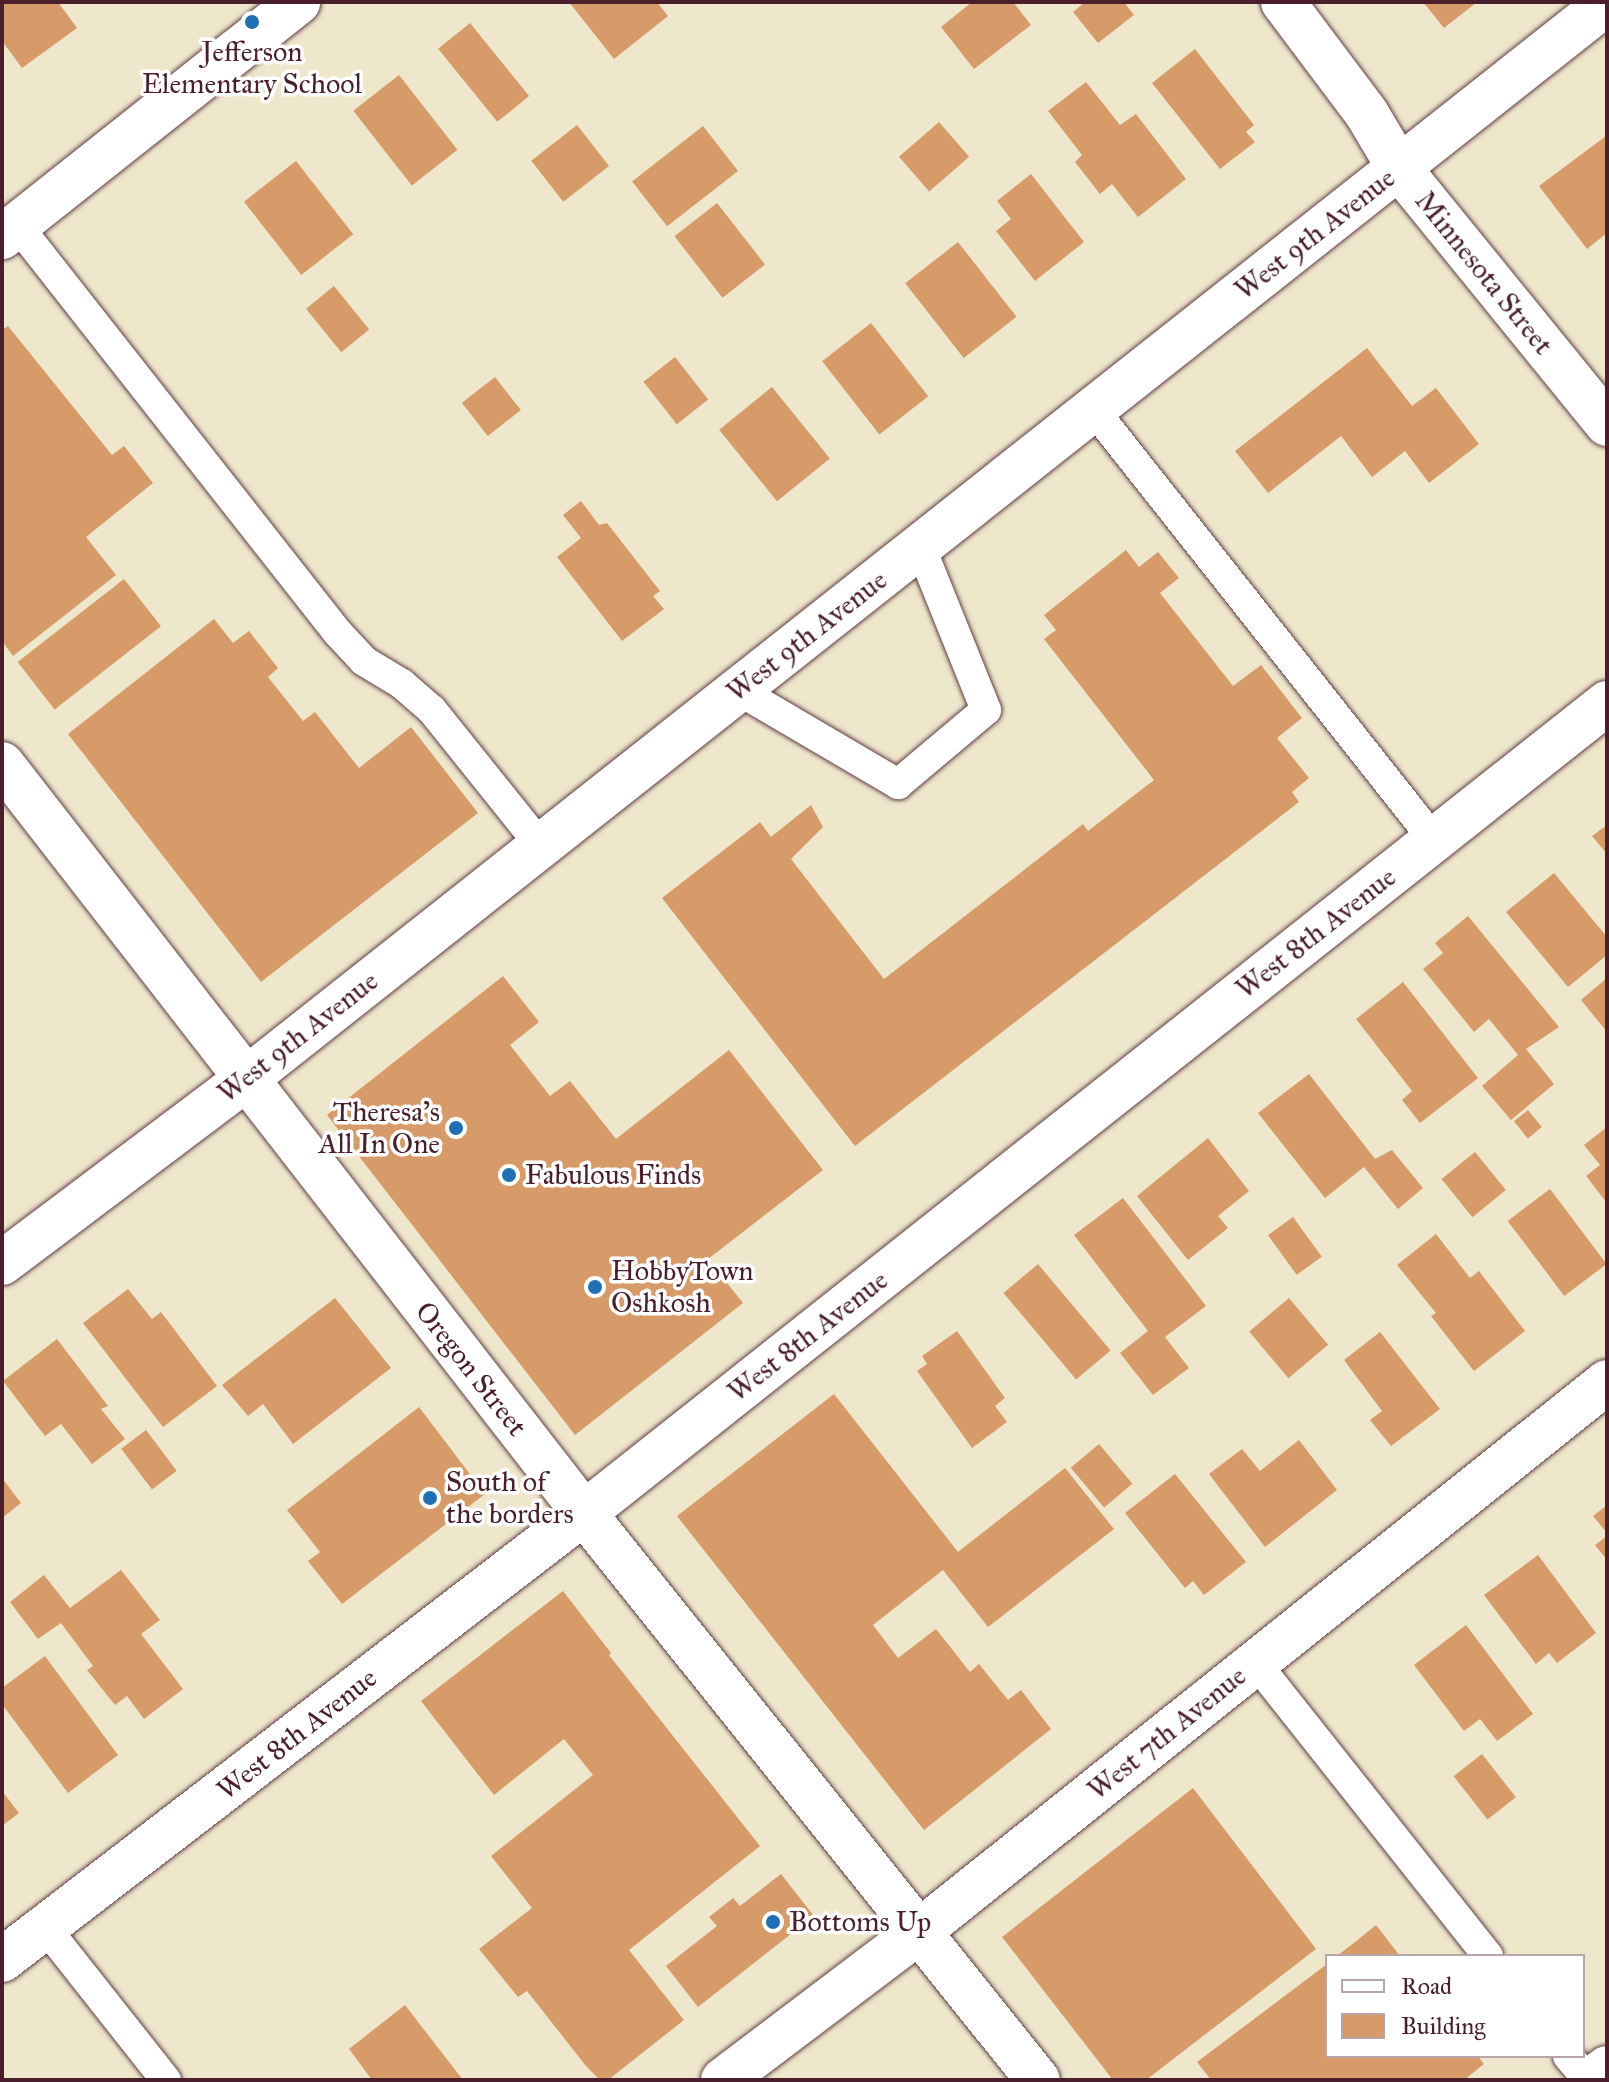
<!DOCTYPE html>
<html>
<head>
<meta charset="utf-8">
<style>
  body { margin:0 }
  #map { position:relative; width:1609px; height:2082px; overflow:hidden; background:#eee7cc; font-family:"IM FELL Great Primer",serif }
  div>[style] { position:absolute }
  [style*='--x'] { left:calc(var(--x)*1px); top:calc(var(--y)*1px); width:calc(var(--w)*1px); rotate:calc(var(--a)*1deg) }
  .building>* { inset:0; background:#d69b68; transform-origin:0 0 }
  .roads { filter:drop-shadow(0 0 2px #633d43) drop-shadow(0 0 2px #633d43) }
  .lane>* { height:30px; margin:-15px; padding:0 15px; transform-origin:15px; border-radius:15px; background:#fff }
  .street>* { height:44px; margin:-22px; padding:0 22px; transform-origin:22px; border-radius:22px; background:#fff }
  .secondary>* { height:44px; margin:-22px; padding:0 22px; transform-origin:22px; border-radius:22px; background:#fff }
  .dots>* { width:22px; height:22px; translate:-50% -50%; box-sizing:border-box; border:4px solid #fff; border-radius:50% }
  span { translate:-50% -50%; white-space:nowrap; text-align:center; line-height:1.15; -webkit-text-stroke:7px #fff; paint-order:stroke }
  .poi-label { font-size:28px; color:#4a1f2b }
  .right { translate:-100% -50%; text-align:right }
  .left { translate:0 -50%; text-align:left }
  .street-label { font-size:28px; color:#4a1f2b }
  .frame { position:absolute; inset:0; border:4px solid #4a1f2b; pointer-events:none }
  .legend { position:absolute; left:1325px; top:1954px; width:260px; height:104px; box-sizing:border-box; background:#fff; border:2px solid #b7a5aa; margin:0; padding:10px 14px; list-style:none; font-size:24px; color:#4a1f2b }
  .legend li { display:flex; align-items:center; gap:16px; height:40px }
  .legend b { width:40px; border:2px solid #b7a5aa }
</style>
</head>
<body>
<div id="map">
  <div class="building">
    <i style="clip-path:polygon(2px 2px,58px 2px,77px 28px,22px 68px,2px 41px)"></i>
    <i style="clip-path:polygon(569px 2px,657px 2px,668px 16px,614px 59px)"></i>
    <i style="clip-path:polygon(972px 2px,1013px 2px,1031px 25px,974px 69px,941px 27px)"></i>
    <i style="clip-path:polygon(1085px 2px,1124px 2px,1134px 15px,1098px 43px,1073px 12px)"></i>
    <i style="clip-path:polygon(1423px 2px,1477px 2px,1444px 28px)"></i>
    <i style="left:470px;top:23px;width:94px;height:41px;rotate:51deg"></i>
    <i style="clip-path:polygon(1195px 49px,1254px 125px,1246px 132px,1255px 142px,1220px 169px,1152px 83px)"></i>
    <i style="left:399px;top:75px;width:95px;height:58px;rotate:52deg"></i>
    <i style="clip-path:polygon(1086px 82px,1120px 125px,1136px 114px,1186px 179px,1138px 217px,1112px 184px,1100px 194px,1075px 162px,1082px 155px,1048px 111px)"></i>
    <i style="left:939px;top:122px;width:46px;height:53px;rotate:49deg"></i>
    <i style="left:577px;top:125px;width:52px;height:58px;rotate:52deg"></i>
    <i style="left:703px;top:126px;width:57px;height:90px;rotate:52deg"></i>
    <i style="clip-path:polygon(1606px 136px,1607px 233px,1587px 249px,1539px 186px)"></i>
    <i style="left:296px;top:161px;width:93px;height:66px;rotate:52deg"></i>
    <i style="clip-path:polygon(1031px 174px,1084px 242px,1035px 281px,996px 231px,1011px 219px,997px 201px)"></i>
    <i style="left:717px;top:203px;width:78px;height:54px;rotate:52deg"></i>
    <i style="left:958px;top:242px;width:95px;height:67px;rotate:52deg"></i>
    <i style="left:334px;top:286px;width:56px;height:36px;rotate:51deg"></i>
    <i style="left:871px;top:323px;width:93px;height:62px;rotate:52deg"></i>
    <i style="clip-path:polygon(8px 326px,112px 455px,124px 446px,153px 483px,86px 537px,116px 575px,13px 656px,2px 641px,2px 330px)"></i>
    <i style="clip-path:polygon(1367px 348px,1412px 406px,1436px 388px,1479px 444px,1429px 483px,1405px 451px,1372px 477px,1341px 436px,1268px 493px,1235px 451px)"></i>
    <i style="left:675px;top:357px;width:54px;height:40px;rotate:52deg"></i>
    <i style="left:495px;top:377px;width:42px;height:42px;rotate:52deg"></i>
    <i style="left:772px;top:387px;width:92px;height:68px;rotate:51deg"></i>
    <i style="clip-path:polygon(581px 501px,599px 525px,607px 523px,660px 591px,653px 596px,664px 609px,622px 641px,557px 557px,581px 538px,563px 515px)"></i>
    <i style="clip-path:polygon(1126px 550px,1139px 567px,1158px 552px,1179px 578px,1160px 593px,1233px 686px,1261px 665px,1302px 718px,1277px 738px,1309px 778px,1292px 792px,1299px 802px,855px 1146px,662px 898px,760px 822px,771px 837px,811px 805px,823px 827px,791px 859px,884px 979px,1083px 824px,1088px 831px,1154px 780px,1044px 639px,1056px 630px,1044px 615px)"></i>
    <i style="left:124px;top:579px;width:60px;height:135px;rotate:52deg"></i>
    <i style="clip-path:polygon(214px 619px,233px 643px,249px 631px,278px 668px,268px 677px,303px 721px,315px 712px,359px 768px,411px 727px,478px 813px,261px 982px,68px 734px)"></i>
    <i style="clip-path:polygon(1607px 825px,1607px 854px,1592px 836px)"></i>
    <i style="clip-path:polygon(1554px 873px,1607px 937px,1607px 955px,1568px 987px,1506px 912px)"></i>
    <i style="clip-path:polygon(1468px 916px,1559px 1027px,1526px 1049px,1554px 1084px,1511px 1120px,1482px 1086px,1518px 1055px,1489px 1019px,1474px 1032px,1423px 969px,1443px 953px,1435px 943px)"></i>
    <i style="clip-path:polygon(503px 976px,539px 1022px,510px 1045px,550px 1096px,570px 1081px,616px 1139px,729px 1050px,823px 1170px,708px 1259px,743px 1303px,575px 1435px,327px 1115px)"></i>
    <i style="clip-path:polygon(1607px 978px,1607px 1032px,1581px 1000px)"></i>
    <i style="clip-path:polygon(1403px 982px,1478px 1078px,1420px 1123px,1402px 1100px,1412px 1091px,1356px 1019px)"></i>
    <i style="clip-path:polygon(1309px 1074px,1375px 1159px,1392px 1150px,1423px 1188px,1398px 1209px,1364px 1167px,1325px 1198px,1258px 1113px)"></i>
    <i style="left:1528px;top:1110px;width:22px;height:18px;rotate:51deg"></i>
    <i style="clip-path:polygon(1607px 1127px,1607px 1203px,1586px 1176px,1600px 1165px,1584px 1145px)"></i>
    <i style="clip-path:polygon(1208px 1138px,1249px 1191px,1218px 1216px,1228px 1228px,1188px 1260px,1137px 1196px)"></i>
    <i style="left:1475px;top:1152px;width:49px;height:43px;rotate:51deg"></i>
    <i style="left:1550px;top:1189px;width:94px;height:53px;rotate:53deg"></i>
    <i style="clip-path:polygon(1123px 1198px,1206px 1306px,1165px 1337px,1189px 1368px,1153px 1395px,1120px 1353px,1148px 1331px,1074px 1235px)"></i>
    <i style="left:1293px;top:1217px;width:49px;height:31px;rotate:54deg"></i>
    <i style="clip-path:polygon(1436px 1234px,1470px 1278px,1479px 1271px,1525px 1331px,1474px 1371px,1431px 1316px,1436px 1313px,1397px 1265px)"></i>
    <i style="left:1038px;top:1264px;width:113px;height:45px;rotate:50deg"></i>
    <i style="clip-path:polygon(128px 1289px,152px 1319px,161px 1312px,217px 1386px,163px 1427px,83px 1323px)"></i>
    <i style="clip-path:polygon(335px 1298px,391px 1368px,293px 1444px,263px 1404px,248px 1416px,222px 1385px)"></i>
    <i style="left:1289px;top:1298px;width:61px;height:52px;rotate:50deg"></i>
    <i style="clip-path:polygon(957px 1331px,1005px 1398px,995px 1406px,1007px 1422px,972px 1448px,917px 1371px,927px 1364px,922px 1356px)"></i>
    <i style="clip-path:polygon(1380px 1332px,1440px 1409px,1391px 1446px,1370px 1420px,1382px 1411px,1344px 1360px)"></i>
    <i style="clip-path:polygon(57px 1339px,108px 1406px,101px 1409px,125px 1439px,92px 1464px,61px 1424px,45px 1436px,3px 1381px)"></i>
    <i style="clip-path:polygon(834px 1394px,958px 1552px,1065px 1468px,1114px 1529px,988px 1627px,943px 1570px,873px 1625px,898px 1658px,936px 1629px,970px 1672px,979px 1664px,1008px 1700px,1021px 1690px,1051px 1729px,924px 1830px,677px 1516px)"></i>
    <i style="clip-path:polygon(419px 1407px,485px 1494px,342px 1604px,308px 1561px,320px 1552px,287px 1510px)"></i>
    <i style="left:146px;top:1430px;width:51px;height:31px;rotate:53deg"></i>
    <i style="clip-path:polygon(1299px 1440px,1337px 1490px,1265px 1547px,1209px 1474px,1242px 1449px,1260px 1471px)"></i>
    <i style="left:1099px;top:1444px;width:52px;height:37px;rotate:50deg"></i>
    <i style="clip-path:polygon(1175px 1474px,1246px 1562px,1204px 1595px,1193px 1581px,1185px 1588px,1125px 1513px)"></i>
    <i style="clip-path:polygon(2px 1478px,21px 1503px,2px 1518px)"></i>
    <i style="clip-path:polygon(1607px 1505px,1607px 1533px,1593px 1516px)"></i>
    <i style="clip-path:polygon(1607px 1536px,1607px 1560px,1595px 1545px)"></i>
    <i style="clip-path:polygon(1538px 1555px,1596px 1633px,1557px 1663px,1549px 1653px,1536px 1664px,1484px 1595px)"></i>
    <i style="clip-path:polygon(121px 1570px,160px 1620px,141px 1634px,183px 1689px,144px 1719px,127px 1696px,115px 1705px,87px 1670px,93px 1666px,61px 1623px,38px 1639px,10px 1602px,44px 1575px,70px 1608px)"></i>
    <i style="clip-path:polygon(563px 1591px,611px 1653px,609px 1655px,760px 1846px,629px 1950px,684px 2020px,608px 2080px,600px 2080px,586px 2066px,527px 1991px,518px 1997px,479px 1949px,532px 1908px,491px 1856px,593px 1775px,564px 1739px,494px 1795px,421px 1701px)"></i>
    <i style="clip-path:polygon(1466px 1625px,1533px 1714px,1497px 1741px,1480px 1719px,1464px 1731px,1414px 1665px)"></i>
    <i style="clip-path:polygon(45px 1656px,118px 1755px,68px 1793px,2px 1704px,2px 1688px)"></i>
    <i style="left:1482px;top:1754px;width:55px;height:36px;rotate:52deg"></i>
    <i style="clip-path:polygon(1193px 1788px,1316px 1949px,1146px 2080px,1113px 2080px,1002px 1937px)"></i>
    <i style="clip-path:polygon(2px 1791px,19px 1813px,2px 1826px)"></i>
    <i style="clip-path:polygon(781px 1874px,814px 1916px,698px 2007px,666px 1966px,717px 1926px,709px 1917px,733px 1898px,740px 1906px)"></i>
    <i style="clip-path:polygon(1376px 1925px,1400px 1956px,1337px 1956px,1355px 1942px)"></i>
    <i style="clip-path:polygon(1327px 1964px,1327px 2056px,1478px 2056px,1484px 2064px,1464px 2080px,1211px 2080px,1197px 2062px)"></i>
    <i style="clip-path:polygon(405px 2005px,463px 2080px,372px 2080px,349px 2049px)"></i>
  </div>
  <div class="roads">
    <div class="lane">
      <i style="--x:17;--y:225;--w:519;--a:51.81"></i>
      <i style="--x:338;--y:633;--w:38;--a:47"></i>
      <i style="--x:364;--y:661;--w:44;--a:31.2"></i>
      <i style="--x:402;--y:684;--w:40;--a:41"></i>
      <i style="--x:432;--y:710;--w:174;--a:51.3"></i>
      <i style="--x:1093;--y:409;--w:550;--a:51.65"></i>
      <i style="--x:738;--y:690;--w:186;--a:30.4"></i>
      <i style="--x:898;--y:784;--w:115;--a:-40.1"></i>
      <i style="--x:986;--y:710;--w:177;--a:-111.9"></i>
      <i style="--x:1255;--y:1662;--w:375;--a:51.6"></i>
      <i style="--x:45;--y:1927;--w:195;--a:51.7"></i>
      <i style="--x:1568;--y:2056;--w:31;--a:50"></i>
    </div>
    <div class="street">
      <i style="--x:1283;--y:2;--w:140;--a:53.1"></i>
      <i style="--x:1367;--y:114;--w:63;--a:59.3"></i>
      <i style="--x:1399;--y:168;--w:330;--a:50.9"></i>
      <i style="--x:2;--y:237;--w:378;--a:-38.4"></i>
      <i style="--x:2;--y:1960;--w:734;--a:-37.53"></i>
      <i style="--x:584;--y:1513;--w:1305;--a:-38.37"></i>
      <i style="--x:723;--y:2080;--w:248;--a:-37.1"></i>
      <i style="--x:921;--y:1930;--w:878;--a:-38.62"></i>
      <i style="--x:1591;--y:2080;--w:20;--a:-37"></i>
    </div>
    <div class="secondary">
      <i style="--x:2;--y:764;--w:949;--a:52.15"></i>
      <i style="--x:584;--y:1513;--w:726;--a:51.32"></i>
      <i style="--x:2;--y:1263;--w:306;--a:-37"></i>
      <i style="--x:246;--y:1079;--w:1735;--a:-38.33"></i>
    </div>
  </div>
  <div class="dots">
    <i style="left:252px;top:22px;background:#1f6fb2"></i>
    <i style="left:456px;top:1128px;background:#1f6fb2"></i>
    <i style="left:509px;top:1175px;background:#1f6fb2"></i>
    <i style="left:595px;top:1287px;background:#1f6fb2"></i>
    <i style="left:430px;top:1498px;background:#1f6fb2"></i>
    <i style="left:773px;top:1922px;background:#1f6fb2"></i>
  </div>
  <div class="poi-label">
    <span style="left:252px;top:68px">Jefferson<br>Elementary School</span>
    <span class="right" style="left:440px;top:1128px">Theresa's<br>All In One</span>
    <span class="left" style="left:525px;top:1175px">Fabulous Finds</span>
    <span class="left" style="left:611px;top:1287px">HobbyTown<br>Oshkosh</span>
    <span class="left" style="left:446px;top:1498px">South of<br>the borders</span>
    <span class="left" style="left:789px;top:1922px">Bottoms Up</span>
  </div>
  <div class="street-label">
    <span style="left:1315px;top:234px;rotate:-38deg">West 9th Avenue</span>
    <span style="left:1484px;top:273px;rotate:51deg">Minnesota Street</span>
    <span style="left:807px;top:636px;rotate:-38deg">West 9th Avenue</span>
    <span style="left:1316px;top:933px;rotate:-38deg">West 8th Avenue</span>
    <span style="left:298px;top:1037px;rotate:-38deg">West 9th Avenue</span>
    <span style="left:808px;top:1336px;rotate:-38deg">West 8th Avenue</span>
    <span style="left:471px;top:1369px;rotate:52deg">Oregon Street</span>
    <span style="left:1167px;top:1733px;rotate:-39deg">West 7th Avenue</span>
    <span style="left:297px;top:1734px;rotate:-38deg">West 8th Avenue</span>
  </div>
  <div class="frame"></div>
  <ul class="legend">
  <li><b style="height:10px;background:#fff"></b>Road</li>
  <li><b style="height:22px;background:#d69b68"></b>Building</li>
  </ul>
</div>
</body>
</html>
